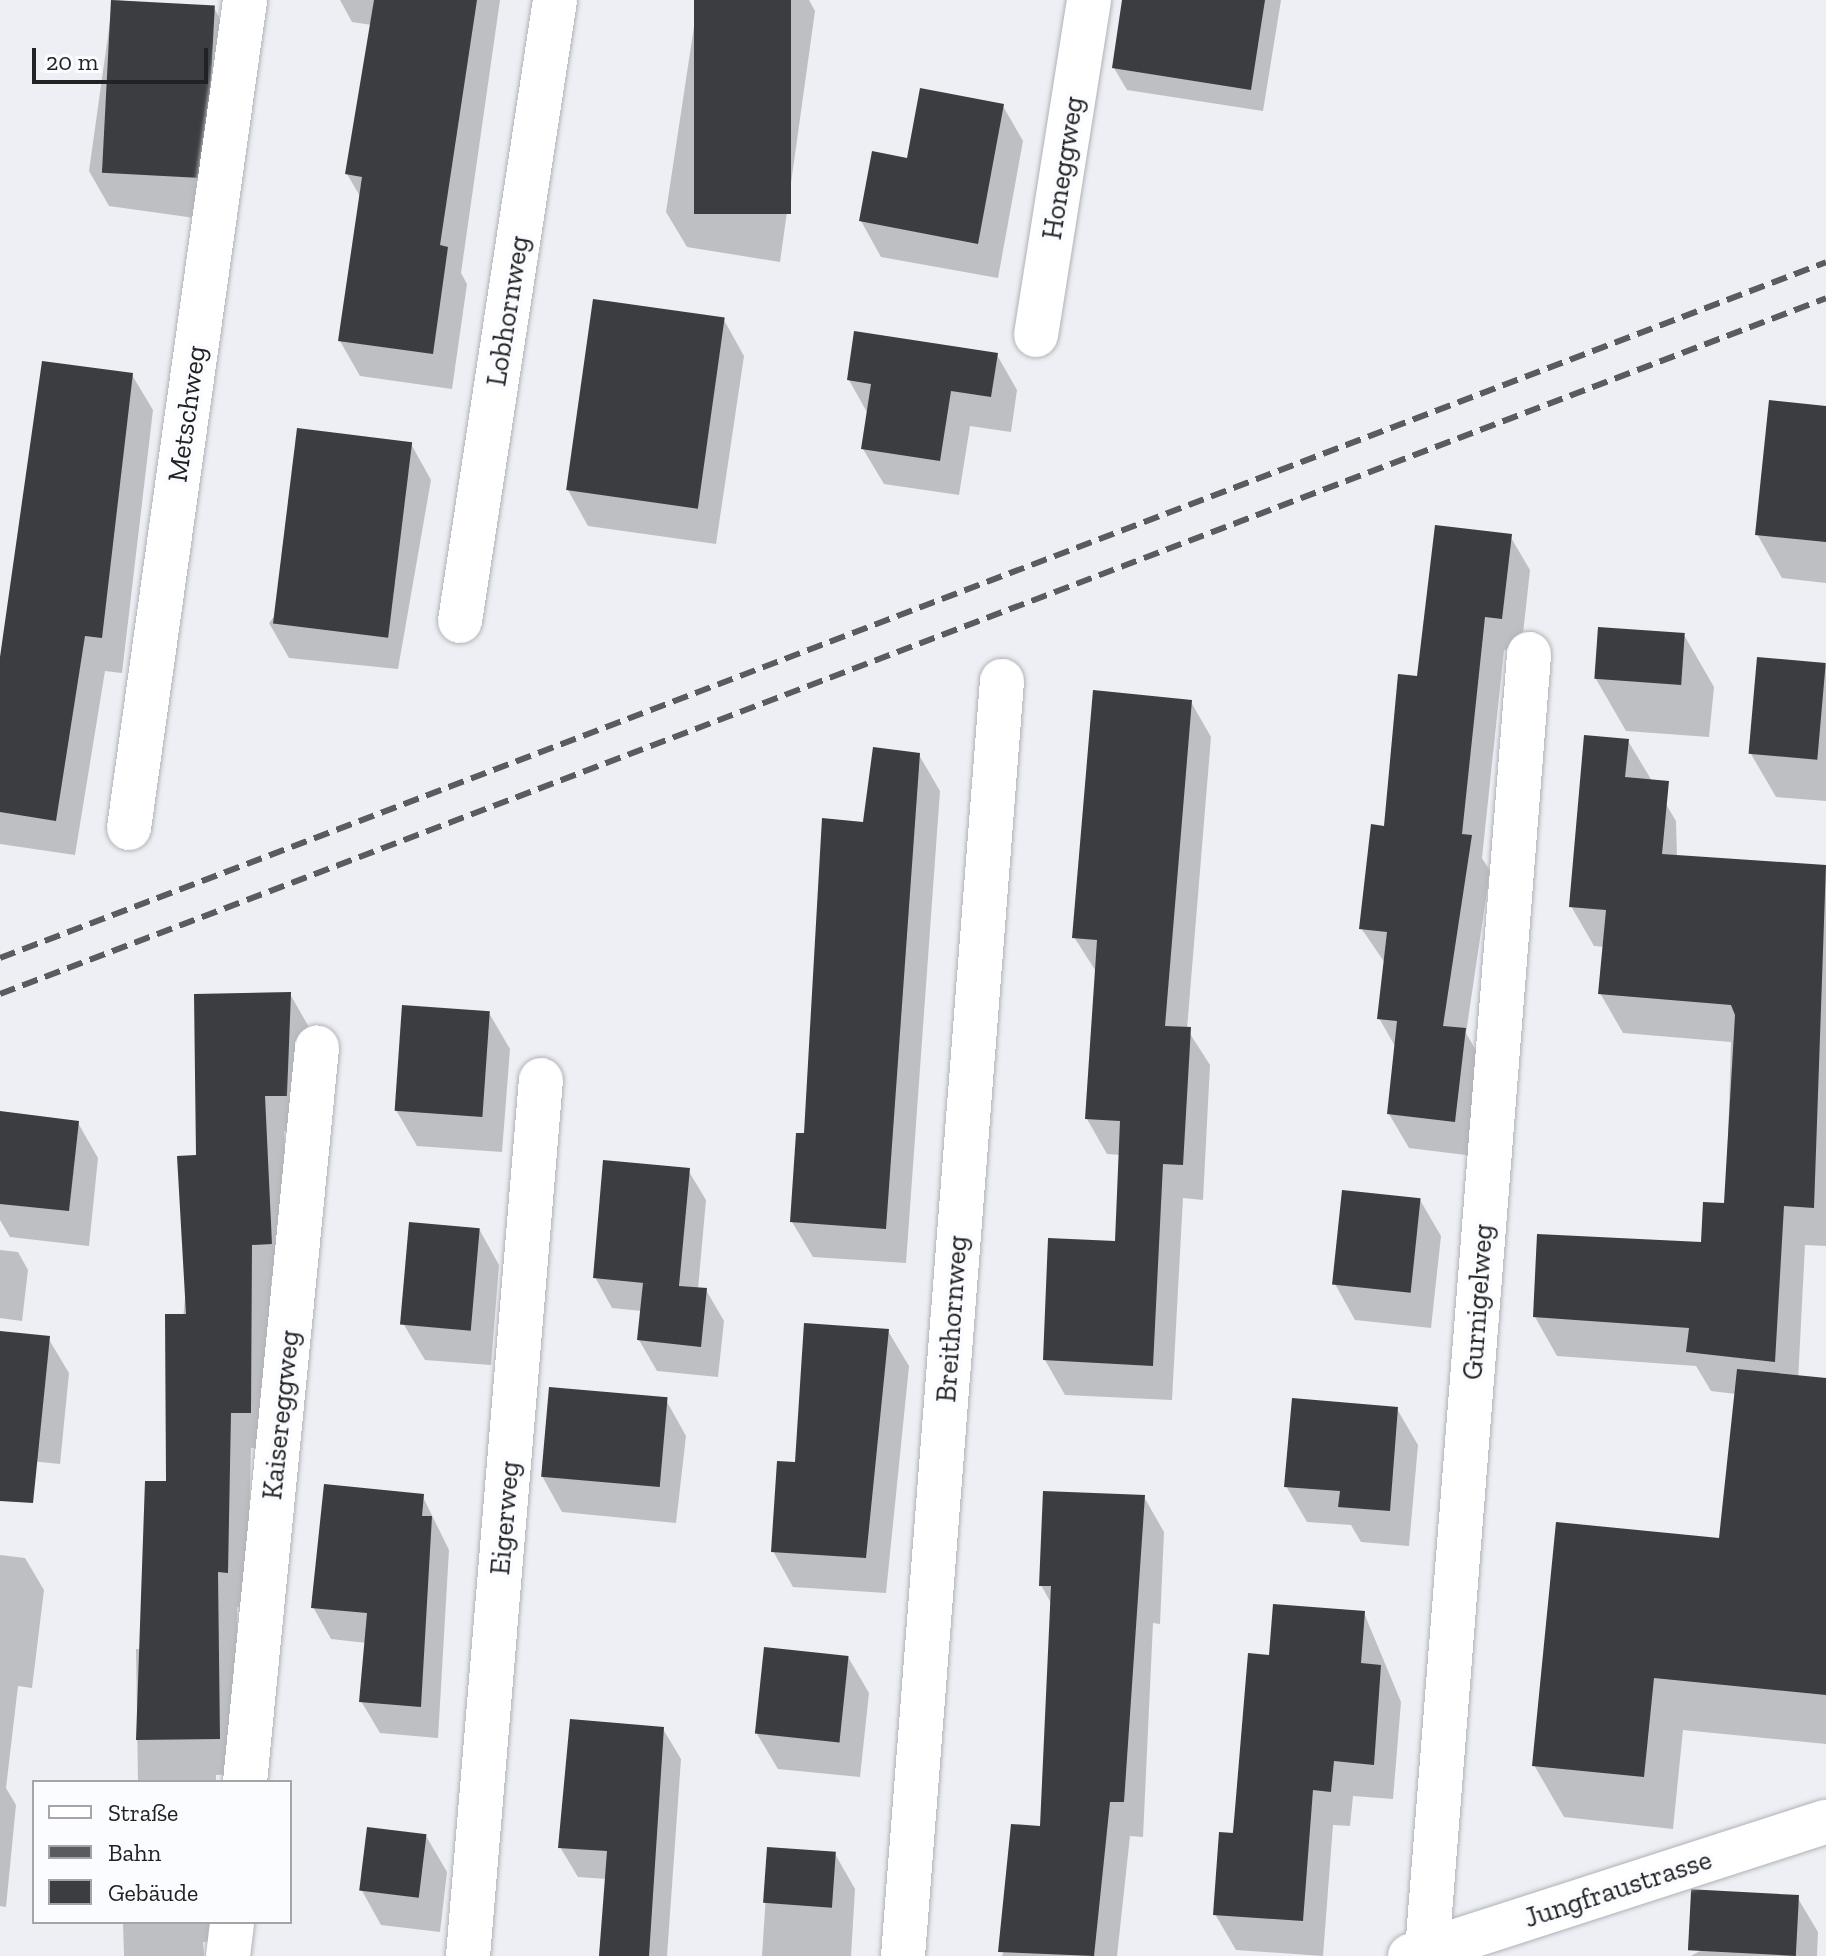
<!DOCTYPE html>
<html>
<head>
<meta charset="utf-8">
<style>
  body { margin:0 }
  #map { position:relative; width:1826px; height:1956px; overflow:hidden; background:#edeff4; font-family:"Zilla Slab",serif }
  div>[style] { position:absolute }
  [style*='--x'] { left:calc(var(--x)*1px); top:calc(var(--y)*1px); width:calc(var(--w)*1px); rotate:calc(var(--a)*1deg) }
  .shadow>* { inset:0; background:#0003 }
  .building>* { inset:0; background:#3b3d41; transform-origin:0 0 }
  .roads { filter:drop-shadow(0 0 2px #afb2b6) drop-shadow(0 0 2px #afb2b6) }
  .street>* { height:44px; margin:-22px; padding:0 22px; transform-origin:22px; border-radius:22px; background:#fff }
  .rail>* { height:6px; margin-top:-3px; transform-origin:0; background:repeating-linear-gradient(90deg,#5a5b5e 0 16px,transparent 0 24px) }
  span { translate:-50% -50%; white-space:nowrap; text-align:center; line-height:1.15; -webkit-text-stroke:8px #fbfcff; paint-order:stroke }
  .street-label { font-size:28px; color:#212223 }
  .legend { position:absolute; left:32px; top:1780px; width:260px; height:144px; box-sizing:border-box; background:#fbfcff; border:2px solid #a4a5a7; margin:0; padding:10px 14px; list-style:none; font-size:24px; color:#212223 }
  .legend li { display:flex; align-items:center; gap:16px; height:40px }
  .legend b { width:40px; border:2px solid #a4a5a7 }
  .scale { position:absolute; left:32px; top:48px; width:176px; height:36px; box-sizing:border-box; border:4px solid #212223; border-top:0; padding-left:10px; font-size:24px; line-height:28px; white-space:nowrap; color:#212223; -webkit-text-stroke:6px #fbfcff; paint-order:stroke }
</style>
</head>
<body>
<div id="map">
  <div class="shadow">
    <i style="clip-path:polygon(113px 0,214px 8px,234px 44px,209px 220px,109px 206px,89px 171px)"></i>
    <i style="clip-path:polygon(340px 0,500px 0,461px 273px,467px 284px,452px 389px,360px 376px,340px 341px,361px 198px,347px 174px,372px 25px,352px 22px)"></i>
    <i style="clip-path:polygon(698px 0,809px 0,815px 11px,780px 262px,687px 247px,666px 212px)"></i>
    <i style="clip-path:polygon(1124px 0,1281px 0,1263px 111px,1127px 90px,1114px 68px)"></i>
    <i style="clip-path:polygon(1003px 106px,1023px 141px,998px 278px,881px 257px,861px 221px)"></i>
    <i style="clip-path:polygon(724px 320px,744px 356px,716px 544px,588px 526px,568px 490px)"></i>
    <i style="clip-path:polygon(997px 355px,1017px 390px,1011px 432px,970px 426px,959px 495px,884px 484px,863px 449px,868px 414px,849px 380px)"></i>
    <i style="clip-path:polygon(132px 375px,153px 410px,122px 673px,105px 671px,75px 855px,0 844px,0 672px)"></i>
    <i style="clip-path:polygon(1826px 408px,1826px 583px,1782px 578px,1757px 534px)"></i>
    <i style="clip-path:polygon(411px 444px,431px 480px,398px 669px,289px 658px,269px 623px)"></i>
    <i style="clip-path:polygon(1510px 536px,1530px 570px,1521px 652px,1504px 650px,1482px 858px,1490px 871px,1466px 1033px,1484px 1065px,1474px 1156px,1409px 1148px,1389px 1114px,1396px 1048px,1379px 1018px,1385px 963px,1361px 928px,1419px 679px)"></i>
    <i style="clip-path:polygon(1684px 635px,1714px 687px,1709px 737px,1626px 731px,1596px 679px)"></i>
    <i style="clip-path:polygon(1826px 665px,1826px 801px,1776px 797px,1751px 754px)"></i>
    <i style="clip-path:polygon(1191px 702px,1211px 737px,1187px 1029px,1210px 1065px,1203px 1200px,1183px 1198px,1172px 1400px,1065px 1395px,1045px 1360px,1117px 1243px,1121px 1155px,1107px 1154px,1087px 1119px,1097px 973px,1074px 937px)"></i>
    <i style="clip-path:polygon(1628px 741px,1676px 821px,1677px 857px,1826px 867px,1826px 1246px,1805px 1245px,1797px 1401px,1826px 1606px,1826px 1744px,1683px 1730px,1673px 1829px,1564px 1817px,1534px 1765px,1721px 1540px,1736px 1394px,1711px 1391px,1696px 1366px,1557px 1356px,1535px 1317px,1703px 1244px,1726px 1205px,1731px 1042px,1623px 1033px,1600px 993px,1605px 947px,1594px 946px,1571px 906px)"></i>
    <i style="clip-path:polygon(919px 755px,940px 791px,906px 1263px,813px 1257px,792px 1222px,865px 824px)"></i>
    <i style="clip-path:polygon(290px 994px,310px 1029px,307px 1131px,284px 1131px,291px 1279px,271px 1280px,270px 1448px,251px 1448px,247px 1608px,237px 1607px,239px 1774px,216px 1775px,216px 1782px,138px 1782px,136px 1649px,144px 1649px,168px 1483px,198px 1157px)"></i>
    <i style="clip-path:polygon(489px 1013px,510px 1049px,502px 1152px,417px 1146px,396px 1110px)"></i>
    <i style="clip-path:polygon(0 1113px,78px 1123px,98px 1158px,89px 1246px,10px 1237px,0 1220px)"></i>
    <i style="clip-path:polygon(688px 1170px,706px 1200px,698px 1289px,706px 1290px,724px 1321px,718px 1377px,657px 1371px,639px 1340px,642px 1311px,612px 1308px,595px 1277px)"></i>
    <i style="clip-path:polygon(1420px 1200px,1441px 1236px,1431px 1328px,1355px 1320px,1335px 1284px)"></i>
    <i style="clip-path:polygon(479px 1229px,499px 1265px,491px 1365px,425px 1360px,404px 1325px)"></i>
    <i style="clip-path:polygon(0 1250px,18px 1252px,28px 1270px,22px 1321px,0 1318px)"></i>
    <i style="clip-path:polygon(888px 1331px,909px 1366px,886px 1593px,793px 1587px,773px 1551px)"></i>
    <i style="clip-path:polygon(0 1333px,48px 1338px,69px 1373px,60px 1464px,0 1458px)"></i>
    <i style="clip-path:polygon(666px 1400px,686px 1436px,676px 1523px,562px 1512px,542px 1476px)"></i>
    <i style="clip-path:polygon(1397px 1409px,1418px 1445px,1409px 1546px,1361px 1542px,1351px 1525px,1307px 1522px,1286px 1486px)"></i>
    <i style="clip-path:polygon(422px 1495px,449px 1550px,438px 1738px,380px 1733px,361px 1701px,367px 1643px,331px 1639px,313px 1607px)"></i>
    <i style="clip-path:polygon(1144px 1497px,1164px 1532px,1160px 1624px,1153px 1623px,1143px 1837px,1130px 1836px,1117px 1956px,1002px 1956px,1042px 1829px,1052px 1605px,1041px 1585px)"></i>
    <i style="clip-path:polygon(0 1555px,25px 1558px,44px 1590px,32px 1688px,18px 1686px,6px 1788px,16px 1805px,6px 1907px,0 1906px)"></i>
    <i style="clip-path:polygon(1364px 1613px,1401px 1702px,1393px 1799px,1353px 1796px,1350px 1826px,1333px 1825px,1323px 1956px,1236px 1950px,1215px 1914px,1270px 1657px)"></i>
    <i style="clip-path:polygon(848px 1657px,869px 1693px,860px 1777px,778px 1769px,757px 1734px)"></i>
    <i style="clip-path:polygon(663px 1729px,681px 1759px,667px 1956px,599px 1956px,607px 1879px,578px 1877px,560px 1847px)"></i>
    <i style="clip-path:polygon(426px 1836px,447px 1872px,440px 1932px,381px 1925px,361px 1889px)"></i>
    <i style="clip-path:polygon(769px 1849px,835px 1854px,855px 1889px,851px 1956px,762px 1956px)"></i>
    <i style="clip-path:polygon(1797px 1897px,1818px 1932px,1817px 1956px,1691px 1956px)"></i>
    <i style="clip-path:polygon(123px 1922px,222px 1922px,222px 1941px,203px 1942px,204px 1956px,124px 1956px)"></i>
  </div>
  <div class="building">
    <i style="left:111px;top:0;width:104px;height:173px;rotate:3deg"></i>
    <i style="clip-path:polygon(374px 0,477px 0,440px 245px,448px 247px,433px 354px,338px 341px,362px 177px,345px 174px)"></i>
    <i style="left:694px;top:0;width:97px;height:214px"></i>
    <i style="clip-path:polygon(1122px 0,1265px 0,1251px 90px,1112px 68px)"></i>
    <i style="clip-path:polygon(920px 88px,1004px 104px,978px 244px,859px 221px,872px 151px,907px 158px)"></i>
    <i style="left:593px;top:299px;width:133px;height:193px;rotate:8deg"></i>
    <i style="clip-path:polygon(854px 331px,998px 353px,991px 397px,951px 391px,940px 461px,861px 449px,871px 384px,847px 380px)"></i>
    <i style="clip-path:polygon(42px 361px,133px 373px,102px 638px,85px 636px,56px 821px,0 812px,0 657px)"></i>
    <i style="clip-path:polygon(1769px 400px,1826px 406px,1826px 542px,1755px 535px)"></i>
    <i style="left:297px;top:428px;width:116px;height:197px;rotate:7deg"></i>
    <i style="clip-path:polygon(1435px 525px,1512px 534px,1502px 619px,1485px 617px,1462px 834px,1472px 835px,1443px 1026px,1466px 1028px,1455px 1122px,1387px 1114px,1397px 1021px,1377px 1019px,1387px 932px,1359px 929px,1371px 824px,1384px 826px,1398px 674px,1417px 676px)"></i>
    <i style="left:1598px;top:627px;width:87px;height:52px;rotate:4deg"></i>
    <i style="left:1757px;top:657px;width:69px;height:97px;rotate:5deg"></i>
    <i style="clip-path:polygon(1093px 690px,1192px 700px,1165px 1026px,1191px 1027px,1183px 1165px,1163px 1164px,1153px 1366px,1043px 1360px,1048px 1238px,1115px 1241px,1120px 1121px,1085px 1119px,1097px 940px,1072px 938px)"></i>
    <i style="clip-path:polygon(1584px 735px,1629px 739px,1625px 777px,1669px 781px,1662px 854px,1826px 865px,1814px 1208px,1784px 1206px,1775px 1362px,1686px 1352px,1689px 1328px,1533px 1317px,1537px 1234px,1701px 1242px,1703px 1202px,1724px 1203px,1735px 1015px,1731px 1005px,1598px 994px,1606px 910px,1569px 907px)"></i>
    <i style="clip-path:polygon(873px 747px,920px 753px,886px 1229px,790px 1222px,796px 1133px,804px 1133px,822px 818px,863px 822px)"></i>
    <i style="clip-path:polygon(291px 992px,287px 1096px,265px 1096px,272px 1244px,252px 1245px,251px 1413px,231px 1413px,228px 1573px,218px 1572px,220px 1739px,136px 1740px,145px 1481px,166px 1481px,165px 1314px,186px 1314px,177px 1156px,196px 1155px,194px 994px)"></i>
    <i style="left:402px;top:1005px;width:88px;height:106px;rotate:4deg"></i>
    <i style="clip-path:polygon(0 1111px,79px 1121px,69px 1211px,0 1204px)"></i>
    <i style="clip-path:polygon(603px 1160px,690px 1168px,679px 1286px,707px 1288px,701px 1347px,637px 1340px,643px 1283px,654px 1284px,593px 1278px)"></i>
    <i style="left:1342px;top:1190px;width:79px;height:95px;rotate:6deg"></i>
    <i style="left:409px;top:1222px;width:71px;height:103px;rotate:5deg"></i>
    <i style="clip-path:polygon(804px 1323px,889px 1329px,866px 1558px,771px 1552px,777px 1461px,795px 1462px)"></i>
    <i style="clip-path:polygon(0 1331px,50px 1336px,33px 1503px,0 1501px)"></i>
    <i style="clip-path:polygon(1737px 1369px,1826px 1378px,1826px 1695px,1654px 1678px,1644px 1777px,1532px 1766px,1556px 1522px,1719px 1538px)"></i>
    <i style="left:549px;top:1387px;width:119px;height:90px;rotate:5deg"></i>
    <i style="clip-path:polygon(1292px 1398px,1398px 1407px,1390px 1511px,1338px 1507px,1340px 1491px,1284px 1487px)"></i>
    <i style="clip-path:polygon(324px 1484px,424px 1494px,422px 1516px,432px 1516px,421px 1707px,359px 1702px,367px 1613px,311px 1608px)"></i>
    <i style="clip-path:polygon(1043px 1491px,1145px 1495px,1124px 1802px,1110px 1802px,1094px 1956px,998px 1952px,1011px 1824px,1040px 1826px,1051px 1586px,1039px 1586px)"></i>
    <i style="clip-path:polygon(1273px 1604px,1365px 1611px,1361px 1663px,1381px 1665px,1374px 1765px,1334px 1761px,1331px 1792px,1313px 1790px,1303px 1921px,1213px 1915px,1219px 1832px,1233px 1833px,1248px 1653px,1269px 1655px)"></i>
    <i style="left:764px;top:1647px;width:85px;height:87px;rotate:6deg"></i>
    <i style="clip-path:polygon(570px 1719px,664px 1727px,649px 1956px,599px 1956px,607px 1851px,558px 1848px)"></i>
    <i style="left:367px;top:1827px;width:60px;height:64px;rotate:7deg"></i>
    <i style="left:767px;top:1847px;width:69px;height:56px;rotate:4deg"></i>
    <i style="left:1799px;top:1895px;width:61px;height:108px;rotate:93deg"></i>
  </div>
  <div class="roads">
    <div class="street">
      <i style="--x:1036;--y:335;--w:339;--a:-81"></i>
      <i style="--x:460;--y:621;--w:628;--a:-81.3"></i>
      <i style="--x:129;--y:828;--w:836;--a:-82.02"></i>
      <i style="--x:245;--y:1782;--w:738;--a:-84.4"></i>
      <i style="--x:1427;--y:1951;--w:1301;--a:-85.5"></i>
      <i style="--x:228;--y:1956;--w:34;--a:-83"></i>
      <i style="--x:468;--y:1956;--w:879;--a:-85.24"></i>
      <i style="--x:903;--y:1956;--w:1279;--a:-85.56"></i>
      <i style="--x:1410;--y:1956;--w:437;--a:-17.9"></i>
    </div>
  </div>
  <div class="rail">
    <i style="--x:0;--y:958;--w:1954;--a:-20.86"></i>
    <i style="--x:0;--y:994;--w:1954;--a:-20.86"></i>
  </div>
  <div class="street-label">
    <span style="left:1063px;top:168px;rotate:-81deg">Honeggweg</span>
    <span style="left:508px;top:311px;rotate:-81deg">Lobhornweg</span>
    <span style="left:187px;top:414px;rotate:-82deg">Metschweg</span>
    <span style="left:1478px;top:1302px;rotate:-86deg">Gurnigelweg</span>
    <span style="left:952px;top:1319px;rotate:-86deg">Breithornweg</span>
    <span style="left:281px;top:1415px;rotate:-84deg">Kaisereggweg</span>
    <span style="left:505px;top:1518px;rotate:-85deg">Eigerweg</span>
    <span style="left:1618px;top:1889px;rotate:-18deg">Jungfraustrasse</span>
  </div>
  <ul class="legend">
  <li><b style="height:10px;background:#fff"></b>Straße</li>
  <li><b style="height:10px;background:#5a5b5e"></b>Bahn</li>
  <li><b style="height:22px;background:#3b3d41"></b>Gebäude</li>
  </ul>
  <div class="scale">20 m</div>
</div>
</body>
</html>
